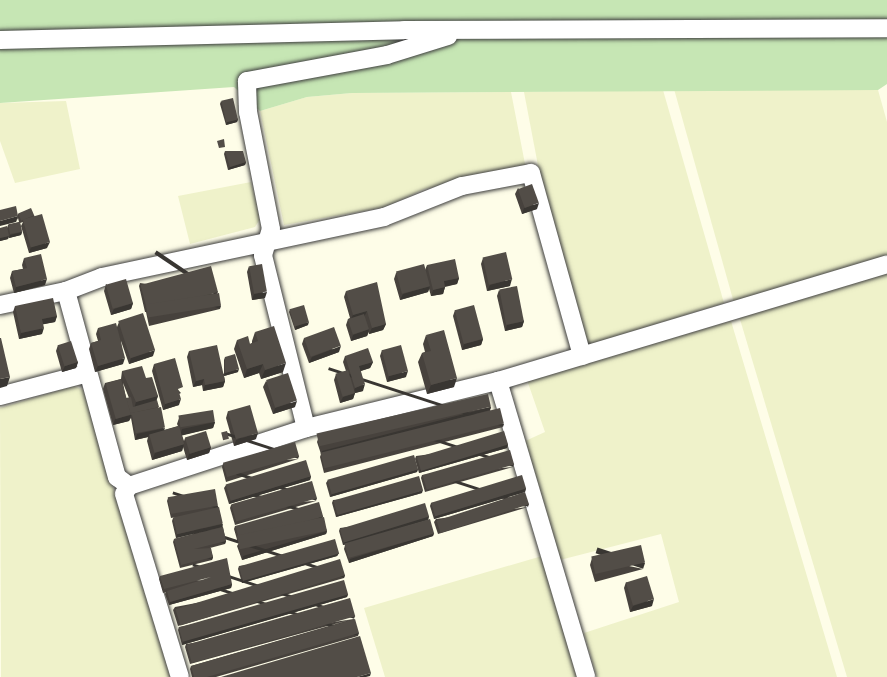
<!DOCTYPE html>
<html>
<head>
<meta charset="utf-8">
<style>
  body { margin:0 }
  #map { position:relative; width:887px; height:677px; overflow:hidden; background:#fefde8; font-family:"Crimson Pro",serif }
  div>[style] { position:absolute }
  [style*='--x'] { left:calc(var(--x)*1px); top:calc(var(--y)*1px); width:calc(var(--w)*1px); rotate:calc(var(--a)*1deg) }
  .farmland>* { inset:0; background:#eff2ca }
  .green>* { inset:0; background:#c6e6b4 }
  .roads { filter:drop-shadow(0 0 2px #3d3d3d) drop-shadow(0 0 2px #3d3d3d) }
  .minor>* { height:18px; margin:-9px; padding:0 9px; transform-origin:9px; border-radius:9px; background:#fff }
  .wall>* { inset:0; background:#47423d }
  .shaded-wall>* { inset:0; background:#393632; transform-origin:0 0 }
  .building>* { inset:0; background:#524d47; transform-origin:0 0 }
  span { translate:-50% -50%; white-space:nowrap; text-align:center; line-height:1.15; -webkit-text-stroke:7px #fff; paint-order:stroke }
</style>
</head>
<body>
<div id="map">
  <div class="farmland">
    <i style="clip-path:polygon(674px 89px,878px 90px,887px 122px,887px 258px,734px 303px)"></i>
    <i style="clip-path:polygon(663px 90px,724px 303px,588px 345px,544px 197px,524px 92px)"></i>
    <i style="clip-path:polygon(511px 92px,526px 169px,424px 189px,386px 207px,284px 225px,260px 111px,307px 97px,352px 93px)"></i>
    <i style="clip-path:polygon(66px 101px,80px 169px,15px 183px,0 141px,0 103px)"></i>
    <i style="clip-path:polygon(251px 182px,260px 219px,255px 227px,190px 244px,178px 196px)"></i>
    <i style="clip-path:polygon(887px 272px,887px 677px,847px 677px,739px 316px)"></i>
    <i style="clip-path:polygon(731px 321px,837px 677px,597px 677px,584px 633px,679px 602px,661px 534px,560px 560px,523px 442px,545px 432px,527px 380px)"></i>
    <i style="clip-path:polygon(74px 386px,83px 390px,171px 677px,1px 677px,0 408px)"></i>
    <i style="clip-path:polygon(542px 556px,577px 677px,385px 677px,364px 608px)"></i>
  </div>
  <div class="green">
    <i style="clip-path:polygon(0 0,887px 0,887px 84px,878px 90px,352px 93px,307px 97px,260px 111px,234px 87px,0 103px)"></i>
  </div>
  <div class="roads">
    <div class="minor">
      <i style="--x:0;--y:40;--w:404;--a:-1.4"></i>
      <i style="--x:404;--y:30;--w:483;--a:-0.2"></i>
      <i style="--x:66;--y:291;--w:39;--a:-21"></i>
      <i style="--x:102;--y:277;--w:288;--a:-12"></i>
      <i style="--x:384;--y:217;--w:84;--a:-21.7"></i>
      <i style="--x:462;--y:186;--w:70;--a:-10.7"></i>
      <i style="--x:531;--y:173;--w:190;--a:74.4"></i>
      <i style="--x:0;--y:305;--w:67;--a:-12"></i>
      <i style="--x:66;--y:291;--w:193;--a:74.7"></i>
      <i style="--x:117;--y:477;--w:15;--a:37"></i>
      <i style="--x:129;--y:486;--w:186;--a:-18.1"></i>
      <i style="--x:306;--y:428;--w:198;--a:-13.8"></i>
      <i style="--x:498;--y:381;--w:406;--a:-16.7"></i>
      <i style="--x:498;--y:381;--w:309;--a:73.4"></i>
      <i style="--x:0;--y:396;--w:91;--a:-14.6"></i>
      <i style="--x:306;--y:428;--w:178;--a:-104"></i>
      <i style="--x:263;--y:255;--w:27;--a:-73"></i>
      <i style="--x:271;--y:229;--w:119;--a:-101.1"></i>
      <i style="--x:248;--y:112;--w:31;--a:-92"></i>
      <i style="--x:247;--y:81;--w:142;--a:-10.5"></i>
      <i style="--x:387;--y:55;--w:64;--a:-17.3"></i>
      <i style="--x:129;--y:486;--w:9;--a:122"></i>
      <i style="--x:124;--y:494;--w:191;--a:73"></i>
    </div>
  </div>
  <div class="wall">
    <i style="clip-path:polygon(221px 101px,238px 119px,237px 122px,226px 125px,220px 104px)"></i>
    <i style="clip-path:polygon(225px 151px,246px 162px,245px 165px,228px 170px,224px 154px)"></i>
    <i style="clip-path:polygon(518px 188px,537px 209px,522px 214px,515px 194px)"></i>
    <i style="clip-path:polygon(18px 214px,34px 215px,47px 248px,29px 253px,21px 226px,23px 222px,20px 223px,22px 232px,21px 235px,9px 238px,9px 236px,8px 239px,0 241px,0 228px,7px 228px,8px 225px,19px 222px,18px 218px,16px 222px)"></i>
    <i style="clip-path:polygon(24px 258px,45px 285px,14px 293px,10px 278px,12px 271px,23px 269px,22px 265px)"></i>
    <i style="clip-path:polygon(483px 258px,510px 286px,487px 291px,481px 264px)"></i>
    <i style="clip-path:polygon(427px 265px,459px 278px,457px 284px,445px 287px,443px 294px,431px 296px,429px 289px,428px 292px,400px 300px,394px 279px,396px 273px,425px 270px)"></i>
    <i style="clip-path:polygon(249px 266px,265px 298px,252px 300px,247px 272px)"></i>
    <i style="clip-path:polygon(140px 283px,217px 294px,220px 309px,149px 326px,146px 312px,145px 312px,139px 286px)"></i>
    <i style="clip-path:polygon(106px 284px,133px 303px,131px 309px,111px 315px,104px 291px)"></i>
    <i style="clip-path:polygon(499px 290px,524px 321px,522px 327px,505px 331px,497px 296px)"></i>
    <i style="clip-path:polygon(346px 291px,386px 324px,383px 330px,369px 334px,369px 332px,367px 336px,351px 341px,346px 325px,348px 319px,350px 318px,344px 297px)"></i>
    <i style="clip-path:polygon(15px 306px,57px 316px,55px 322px,43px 324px,42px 334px,19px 339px,13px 312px)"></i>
    <i style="clip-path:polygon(290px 309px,308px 325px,295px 330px,289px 312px)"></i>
    <i style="clip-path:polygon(455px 310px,483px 339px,481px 345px,462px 350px,453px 316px)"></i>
    <i style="clip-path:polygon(119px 322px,153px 356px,129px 364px,121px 341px,123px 364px,95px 372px,89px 349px,91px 343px,98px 341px,96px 334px,98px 328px,117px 327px)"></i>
    <i style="clip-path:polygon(255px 332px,283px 372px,261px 379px,259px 373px,244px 378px,234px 349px,237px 340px,250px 344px,252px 343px,252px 341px)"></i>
    <i style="clip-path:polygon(426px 335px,454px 387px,427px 394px,418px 362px,422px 353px,425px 352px,423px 344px)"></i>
    <i style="clip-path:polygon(304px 338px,339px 352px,309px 363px,302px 344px)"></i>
    <i style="clip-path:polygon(58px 345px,78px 362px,76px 368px,62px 372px,56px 351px)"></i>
    <i style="clip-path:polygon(382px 350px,406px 377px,387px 382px,380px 356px)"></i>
    <i style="clip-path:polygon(189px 351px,224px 374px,224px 360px,225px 357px,238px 372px,224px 376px,225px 381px,223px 387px,203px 391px,202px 385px,193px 387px,187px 357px)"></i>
    <i style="clip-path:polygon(345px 356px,373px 362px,370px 368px,361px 371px,363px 391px,355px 393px,353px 399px,340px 403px,334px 380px,336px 374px,346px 371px,343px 362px)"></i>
    <i style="clip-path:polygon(154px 364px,181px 393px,179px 394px,179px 405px,163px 410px,152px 371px)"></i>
    <i style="clip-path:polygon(evenodd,122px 371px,146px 378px,158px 396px,156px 400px,164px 430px,178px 426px,177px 424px,179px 418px,215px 422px,213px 428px,182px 435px,184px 441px,185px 438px,211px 447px,209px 453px,187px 460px,183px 447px,182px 451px,152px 460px,147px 441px,148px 437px,135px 440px,131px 418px,129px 421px,113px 425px,103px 389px,105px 383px,121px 379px,122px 371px,123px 383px,129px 398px,126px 398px,123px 383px)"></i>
    <i style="clip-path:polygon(266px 381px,295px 407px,273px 414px,263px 387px)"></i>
    <i style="clip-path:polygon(491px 407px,490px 410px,503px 427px,324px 473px,320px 457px,321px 454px,317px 442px,318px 439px)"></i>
    <i style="clip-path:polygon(228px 411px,256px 439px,234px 446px,226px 418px)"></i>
    <i style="clip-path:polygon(508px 444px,507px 448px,419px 473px,415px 459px,416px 456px)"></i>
    <i style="clip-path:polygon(298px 459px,226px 482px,222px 467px,223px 464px)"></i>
    <i style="clip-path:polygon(513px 467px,425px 492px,421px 478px,422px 475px)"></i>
    <i style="clip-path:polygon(418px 469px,417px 472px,330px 497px,326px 483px,328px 480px)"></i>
    <i style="clip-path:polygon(311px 476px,310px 480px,229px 504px,224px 488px,226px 485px)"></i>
    <i style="clip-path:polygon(526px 488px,525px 492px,434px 519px,430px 506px,431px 503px)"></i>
    <i style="clip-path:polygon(422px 493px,336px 517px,332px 503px,333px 500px)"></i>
    <i style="clip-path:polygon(168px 498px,218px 506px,226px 541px,225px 544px,210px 548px,213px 557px,212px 560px,180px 568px,173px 542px,174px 539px,208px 530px,176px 538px,172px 521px,173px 518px,176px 517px,171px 518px,167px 501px)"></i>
    <i style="clip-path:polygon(316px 501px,235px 525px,230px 508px,231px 505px)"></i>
    <i style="clip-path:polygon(528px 507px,438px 534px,434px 522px,436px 519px)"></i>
    <i style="clip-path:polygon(323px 516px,322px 518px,327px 531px,326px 534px,242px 560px,237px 546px,239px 543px,238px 543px,234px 529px,235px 526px)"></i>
    <i style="clip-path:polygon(429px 516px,428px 520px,343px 545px,339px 531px,340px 528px)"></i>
    <i style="clip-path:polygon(434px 533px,433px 536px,349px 563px,344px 549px,345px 545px)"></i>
    <i style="clip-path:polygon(339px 553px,337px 556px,242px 583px,238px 569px,239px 566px)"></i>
    <i style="clip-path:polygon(592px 558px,643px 569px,595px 582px,590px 565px)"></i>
    <i style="clip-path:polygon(345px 575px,344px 578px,178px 626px,173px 610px,175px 607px)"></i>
    <i style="clip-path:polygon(160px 576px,232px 584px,231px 588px,169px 605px,165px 594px,166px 592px,163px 593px,159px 579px)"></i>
    <i style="clip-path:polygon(626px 582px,652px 606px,630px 612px,624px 588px)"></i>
    <i style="clip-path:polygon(348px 594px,347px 597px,182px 645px,178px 630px,179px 627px)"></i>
    <i style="clip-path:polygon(353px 619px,190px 664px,185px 647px,186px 644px,354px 619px,358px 636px,216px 677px,192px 677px,190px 669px,191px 666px)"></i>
  </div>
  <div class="shaded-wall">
    <i style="clip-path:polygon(238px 119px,237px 122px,226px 125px,227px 122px)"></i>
    <i style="clip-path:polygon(246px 162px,245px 165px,228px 170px,230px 167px)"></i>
    <i style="clip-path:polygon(539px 203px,537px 209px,522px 214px,524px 208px)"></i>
    <i style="clip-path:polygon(18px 216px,16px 222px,0 226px,0 221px)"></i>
    <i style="clip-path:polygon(22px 232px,21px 235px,9px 238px,10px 235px)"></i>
    <i style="clip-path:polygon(9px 236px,8px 239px,0 241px,0 238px)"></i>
    <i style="clip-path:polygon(50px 242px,47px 248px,29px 253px,31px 247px)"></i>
    <i style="clip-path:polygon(459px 278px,457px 284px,441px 287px,444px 281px)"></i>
    <i style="clip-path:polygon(47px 279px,45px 285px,14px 293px,16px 287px)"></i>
    <i style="clip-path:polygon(512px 279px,510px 286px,487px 291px,490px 285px)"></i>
    <i style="clip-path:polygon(430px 286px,428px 292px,400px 300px,403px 294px)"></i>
    <i style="clip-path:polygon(445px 287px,443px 294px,431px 296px,433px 290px)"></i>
    <i style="left:218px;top:292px;width:4px;height:74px;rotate:124deg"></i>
    <i style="clip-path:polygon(267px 292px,265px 298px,252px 300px,254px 294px)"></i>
    <i style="clip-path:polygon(133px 303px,131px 309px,111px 315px,114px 309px)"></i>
    <i style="left:221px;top:306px;width:3px;height:73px;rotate:108deg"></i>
    <i style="clip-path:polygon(367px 311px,364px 317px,350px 321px,353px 315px)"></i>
    <i style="clip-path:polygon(57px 316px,55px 322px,40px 325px,42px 319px)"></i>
    <i style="clip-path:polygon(524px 321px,522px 327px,505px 331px,507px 325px)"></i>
    <i style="clip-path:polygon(309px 322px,308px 325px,295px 330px,296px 326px)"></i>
    <i style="clip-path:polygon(386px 324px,383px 330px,369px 334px,372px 328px)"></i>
    <i style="clip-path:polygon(44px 328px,42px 334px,19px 339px,21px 333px)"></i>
    <i style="clip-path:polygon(369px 329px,367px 336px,351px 341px,353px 335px)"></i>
    <i style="clip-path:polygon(483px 339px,481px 345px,462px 350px,464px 344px)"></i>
    <i style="clip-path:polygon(341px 346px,339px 352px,309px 363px,312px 357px)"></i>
    <i style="clip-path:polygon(155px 350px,153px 356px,129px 364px,131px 358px)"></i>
    <i style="clip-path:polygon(125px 358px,123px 364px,95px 372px,98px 366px)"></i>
    <i style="clip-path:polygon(78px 362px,76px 368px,62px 372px,65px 366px)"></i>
    <i style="clip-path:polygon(373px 362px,370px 368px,357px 372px,359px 366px)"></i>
    <i style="clip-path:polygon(286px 363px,283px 372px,261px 379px,265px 370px)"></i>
    <i style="clip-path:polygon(263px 364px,259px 373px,244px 378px,247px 369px)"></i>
    <i style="clip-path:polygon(239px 369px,238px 372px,224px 376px,225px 373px)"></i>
    <i style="clip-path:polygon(408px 371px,406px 377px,387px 382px,389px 376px)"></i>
    <i style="clip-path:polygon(10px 377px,7px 386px,0 388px,0 379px)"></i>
    <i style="clip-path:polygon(457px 378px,454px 387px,427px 394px,431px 385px)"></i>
    <i style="clip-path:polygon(204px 379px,202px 385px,193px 387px,196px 381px)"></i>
    <i style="clip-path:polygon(225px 381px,223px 387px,203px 391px,205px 385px)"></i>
    <i style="clip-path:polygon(365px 384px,363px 391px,355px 393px,353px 399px,340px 403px,343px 397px,353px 394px,355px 388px)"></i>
    <i style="clip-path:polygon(158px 396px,156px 402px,134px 409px,136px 402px)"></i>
    <i style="clip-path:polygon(181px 399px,179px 405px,163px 410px,165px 404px)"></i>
    <i style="clip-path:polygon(297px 401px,295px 407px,273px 414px,275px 408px)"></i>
    <i style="clip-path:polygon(491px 407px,490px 410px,321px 455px,322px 451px)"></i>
    <i style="clip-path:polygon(131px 415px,129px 421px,113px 425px,115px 419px)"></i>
    <i style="clip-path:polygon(215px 422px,213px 428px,180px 436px,182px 429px)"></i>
    <i style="left:504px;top:424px;width:3px;height:184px;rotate:108deg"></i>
    <i style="clip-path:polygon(165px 428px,163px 434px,149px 435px,148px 437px,135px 440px,137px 434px)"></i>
    <i style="clip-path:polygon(258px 433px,256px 439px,234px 446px,236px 440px)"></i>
    <i style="clip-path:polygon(184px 444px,182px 451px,152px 460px,155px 453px)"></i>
    <i style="clip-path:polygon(508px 444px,507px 448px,419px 473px,420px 470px)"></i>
    <i style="clip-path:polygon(211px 447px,209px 453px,187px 460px,189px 454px)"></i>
    <i style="left:299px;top:456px;width:3px;height:76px;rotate:108deg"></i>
    <i style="left:514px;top:464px;width:3px;height:91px;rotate:108deg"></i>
    <i style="clip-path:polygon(418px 469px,417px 472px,330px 497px,332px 494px)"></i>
    <i style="clip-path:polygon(311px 476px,310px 480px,229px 504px,230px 501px)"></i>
    <i style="clip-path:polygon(526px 488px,525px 492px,434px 519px,435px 516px)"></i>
    <i style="clip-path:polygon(423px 490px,422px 493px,336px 517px,337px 513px)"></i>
    <i style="left:317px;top:498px;width:3px;height:84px;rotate:108deg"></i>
    <i style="left:529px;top:504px;width:3px;height:94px;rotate:108deg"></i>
    <i style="left:218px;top:506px;width:3px;height:47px;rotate:108deg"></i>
    <i style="left:323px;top:516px;width:3px;height:87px;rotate:108deg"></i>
    <i style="clip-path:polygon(429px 516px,428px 520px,343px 545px,344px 542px)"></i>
    <i style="clip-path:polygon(223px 524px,222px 527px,176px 538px,177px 534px)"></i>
    <i style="clip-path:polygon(327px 531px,326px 534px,242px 560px,243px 556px)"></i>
    <i style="clip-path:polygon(434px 533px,433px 536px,349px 563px,350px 559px)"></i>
    <i style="left:226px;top:541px;width:3px;height:33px;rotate:108deg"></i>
    <i style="clip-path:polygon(339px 553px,337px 556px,242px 583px,243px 580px)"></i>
    <i style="left:213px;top:557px;width:3px;height:33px;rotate:108deg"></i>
    <i style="left:645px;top:563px;width:6px;height:50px;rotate:108deg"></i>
    <i style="left:345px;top:575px;width:3px;height:173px;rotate:108deg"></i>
    <i style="clip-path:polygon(232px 584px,231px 588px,169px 605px,170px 602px)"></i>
    <i style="clip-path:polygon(348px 594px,347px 597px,182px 645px,183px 641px)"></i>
    <i style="clip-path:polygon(654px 599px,652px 606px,630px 612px,633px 606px)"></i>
    <i style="left:355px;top:616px;width:3px;height:170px;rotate:108deg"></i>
    <i style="left:359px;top:633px;width:3px;height:158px;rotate:108deg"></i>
    <i style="clip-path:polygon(371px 673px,370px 676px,366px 677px,357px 677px)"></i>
  </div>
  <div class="building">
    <i style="left:233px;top:98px;width:22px;height:12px;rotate:77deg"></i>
    <i style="clip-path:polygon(224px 139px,225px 147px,219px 148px,217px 141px)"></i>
    <i style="clip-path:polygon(225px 151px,243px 151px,246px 162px,230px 167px)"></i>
    <i style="left:532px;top:184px;width:20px;height:15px;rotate:70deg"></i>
    <i style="clip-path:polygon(16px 206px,18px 216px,0 221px,0 210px)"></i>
    <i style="left:31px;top:208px;width:8px;height:14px;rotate:67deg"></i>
    <i style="left:42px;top:214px;width:29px;height:20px;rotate:74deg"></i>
    <i style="left:20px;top:222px;width:10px;height:12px;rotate:79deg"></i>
    <i style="clip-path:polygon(7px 226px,9px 236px,0 238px,0 228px)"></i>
    <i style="left:506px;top:252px;width:28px;height:24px;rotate:77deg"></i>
    <i style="clip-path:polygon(41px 254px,47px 279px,16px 287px,12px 271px,27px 268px,24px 258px)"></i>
    <i style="clip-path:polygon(455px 259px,459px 278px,444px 281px,445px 287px,433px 290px,427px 265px)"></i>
    <i style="left:262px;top:264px;width:28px;height:13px;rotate:80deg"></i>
    <i style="left:424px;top:264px;width:23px;height:29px;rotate:75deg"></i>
    <i style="left:211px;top:266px;width:27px;height:73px;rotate:75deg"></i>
    <i style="left:126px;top:279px;width:25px;height:21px;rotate:74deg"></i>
    <i style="clip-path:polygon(377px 282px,386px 324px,372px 328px,367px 311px,353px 315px,346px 291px)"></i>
    <i style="left:517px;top:286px;width:36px;height:18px;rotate:79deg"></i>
    <i style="left:219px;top:293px;width:13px;height:74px;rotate:81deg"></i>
    <i style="clip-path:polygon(53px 298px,57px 316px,42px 319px,44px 328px,21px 333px,15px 306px)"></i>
    <i style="left:304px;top:305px;width:18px;height:15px;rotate:74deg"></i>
    <i style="left:474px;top:305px;width:35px;height:20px;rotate:75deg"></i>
    <i style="left:143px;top:313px;width:39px;height:26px;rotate:72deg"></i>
    <i style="left:364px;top:314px;width:16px;height:17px;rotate:72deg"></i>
    <i style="clip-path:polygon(116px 323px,125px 358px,98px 366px,91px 343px,101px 340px,98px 328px)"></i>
    <i style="clip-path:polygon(274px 326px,286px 363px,265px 370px,263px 364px,247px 369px,237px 340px,248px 336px,250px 344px,258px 341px,255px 332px)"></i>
    <i style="left:334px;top:327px;width:20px;height:32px;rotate:70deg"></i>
    <i style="clip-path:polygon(444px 330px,457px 378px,431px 385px,422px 353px,431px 351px,426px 335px)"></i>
    <i style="clip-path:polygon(0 338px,1px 338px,10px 377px,0 379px)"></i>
    <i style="left:71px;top:341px;width:22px;height:14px;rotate:72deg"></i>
    <i style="clip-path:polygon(217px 345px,225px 381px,205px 385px,204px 379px,196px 381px,189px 351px)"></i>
    <i style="left:401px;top:345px;width:27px;height:20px;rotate:75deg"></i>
    <i style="clip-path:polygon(368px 348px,373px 362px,359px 366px,365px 384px,355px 388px,345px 356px)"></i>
    <i style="clip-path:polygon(235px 354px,239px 369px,225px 373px,225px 357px)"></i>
    <i style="clip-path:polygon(175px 358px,183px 387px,178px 389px,181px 399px,165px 404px,154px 364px)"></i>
    <i style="clip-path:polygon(142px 366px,146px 378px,152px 377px,158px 396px,136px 402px,122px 371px)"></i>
    <i style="left:348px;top:370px;width:24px;height:13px;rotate:73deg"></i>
    <i style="left:288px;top:373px;width:29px;height:23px;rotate:72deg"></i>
    <i style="left:121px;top:379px;width:37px;height:16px;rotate:74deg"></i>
    <i style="left:488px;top:394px;width:13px;height:176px;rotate:77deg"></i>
    <i style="clip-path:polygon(131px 397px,133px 407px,157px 400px,159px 407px,132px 413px,133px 415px,131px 415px,126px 398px)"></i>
    <i style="left:250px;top:405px;width:29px;height:23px;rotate:74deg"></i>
    <i style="left:161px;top:407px;width:21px;height:30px;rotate:79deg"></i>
    <i style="left:500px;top:408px;width:16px;height:185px;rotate:76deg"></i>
    <i style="left:213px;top:410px;width:12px;height:35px;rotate:81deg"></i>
    <i style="left:179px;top:426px;width:19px;height:31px;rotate:74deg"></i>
    <i style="left:206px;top:431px;width:17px;height:22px;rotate:73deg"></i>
    <i style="left:227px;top:431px;width:8px;height:6px;rotate:76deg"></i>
    <i style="left:504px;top:431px;width:14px;height:91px;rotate:73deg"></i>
    <i style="left:295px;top:442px;width:15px;height:75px;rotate:74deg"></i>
    <i style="left:510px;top:450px;width:15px;height:91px;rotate:74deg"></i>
    <i style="left:414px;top:455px;width:15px;height:90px;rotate:74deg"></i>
    <i style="left:306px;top:460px;width:17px;height:84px;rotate:73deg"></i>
    <i style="left:522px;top:475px;width:14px;height:95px;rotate:73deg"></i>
    <i style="left:419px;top:476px;width:15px;height:89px;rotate:74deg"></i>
    <i style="left:312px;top:481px;width:18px;height:84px;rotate:74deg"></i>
    <i style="left:215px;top:489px;width:17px;height:48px;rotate:80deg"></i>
    <i style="left:525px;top:492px;width:13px;height:93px;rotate:72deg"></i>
    <i style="left:319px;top:502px;width:15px;height:87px;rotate:74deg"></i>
    <i style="left:425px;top:503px;width:14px;height:89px;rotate:73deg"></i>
    <i style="left:219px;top:507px;width:17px;height:47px;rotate:77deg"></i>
    <i style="left:324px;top:517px;width:14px;height:89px;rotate:78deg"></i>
    <i style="left:430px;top:519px;width:15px;height:89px;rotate:74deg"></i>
    <i style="clip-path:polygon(223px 527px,226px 541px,194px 549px,211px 548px,213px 557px,181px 565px,174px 539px)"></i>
    <i style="left:335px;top:539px;width:15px;height:100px;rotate:74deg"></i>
    <i style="left:641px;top:545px;width:18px;height:51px;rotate:77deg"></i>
    <i style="clip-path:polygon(227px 558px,232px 584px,170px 602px,167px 591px,211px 577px,164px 589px,160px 576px)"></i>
    <i style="left:340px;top:559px;width:17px;height:172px;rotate:73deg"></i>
    <i style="left:647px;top:576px;width:24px;height:22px;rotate:73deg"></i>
    <i style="left:344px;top:580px;width:15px;height:172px;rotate:74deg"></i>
    <i style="left:350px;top:598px;width:19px;height:170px;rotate:74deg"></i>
    <i style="clip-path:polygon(355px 619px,359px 633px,207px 677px,194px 677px,191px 666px)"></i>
    <i style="clip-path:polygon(360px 636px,371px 673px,357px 677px,221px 677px)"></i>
  </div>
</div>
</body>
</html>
